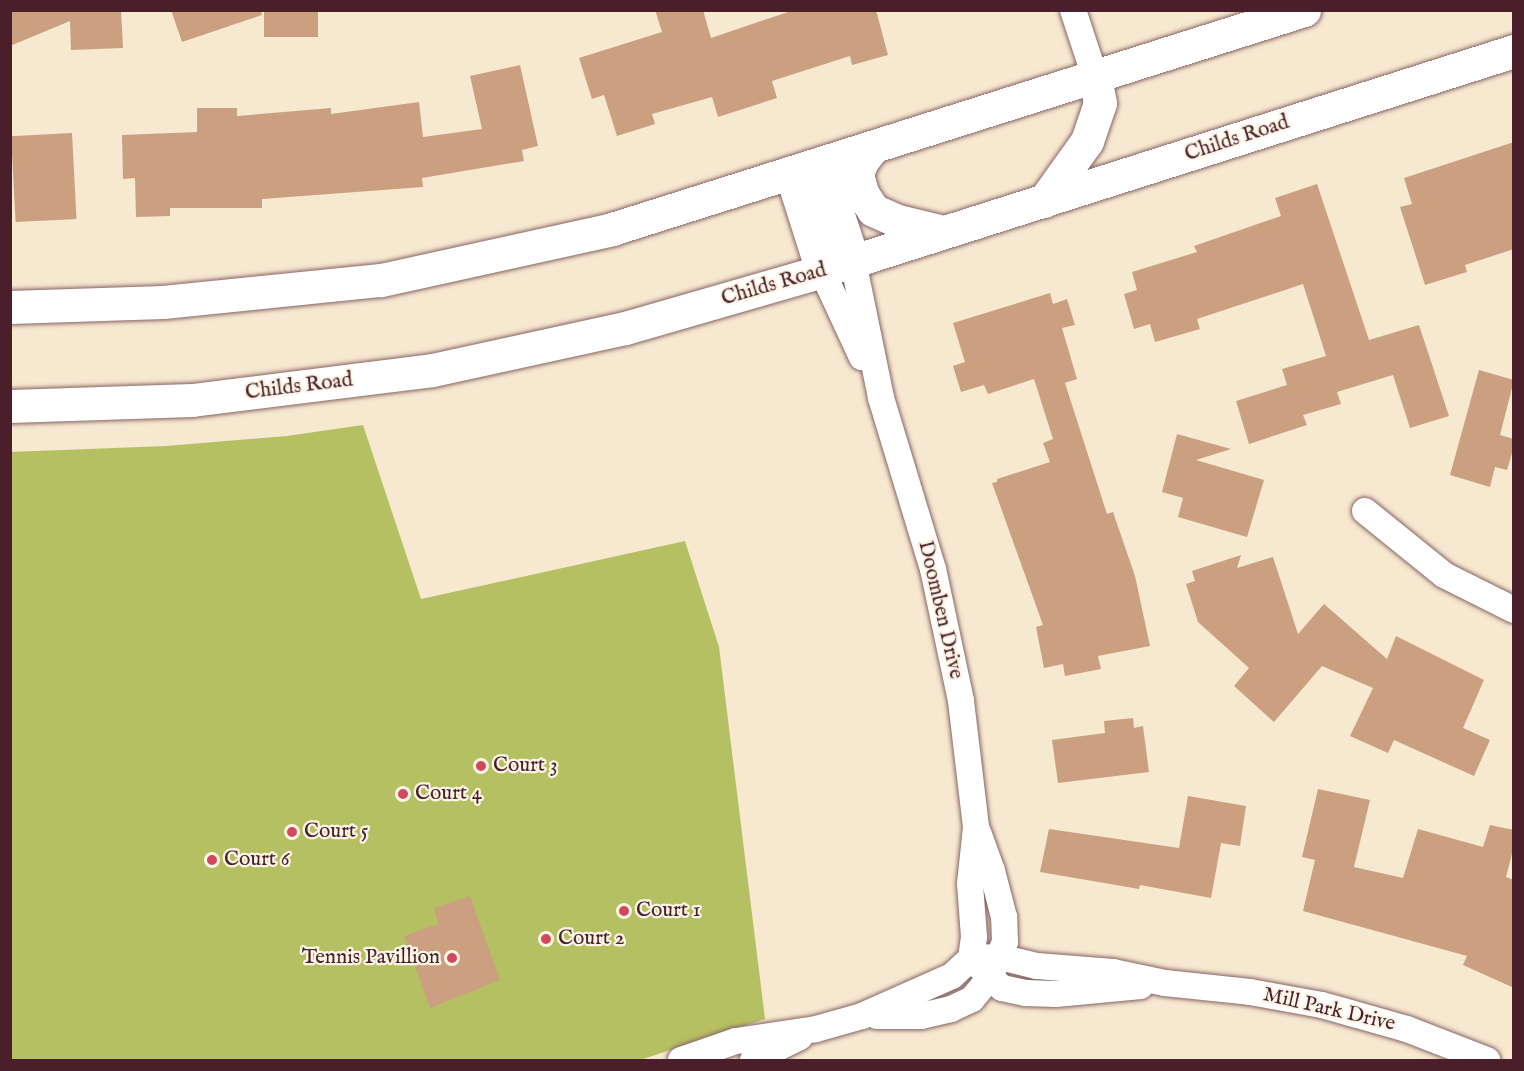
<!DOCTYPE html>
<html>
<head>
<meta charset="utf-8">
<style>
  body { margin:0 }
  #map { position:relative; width:1524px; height:1071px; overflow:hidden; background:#f7e8d0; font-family:"IM FELL English",serif }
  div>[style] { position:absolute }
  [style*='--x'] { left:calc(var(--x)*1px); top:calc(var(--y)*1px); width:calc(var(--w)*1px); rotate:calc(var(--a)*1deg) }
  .green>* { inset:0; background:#b5c062 }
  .building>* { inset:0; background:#cba080; transform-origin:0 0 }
  .roads { filter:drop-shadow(0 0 2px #876565) drop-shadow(0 0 2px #876565) }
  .minor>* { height:26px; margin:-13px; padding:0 13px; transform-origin:13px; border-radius:13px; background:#fff }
  .primary>* { height:33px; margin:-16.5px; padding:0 16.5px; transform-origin:16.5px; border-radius:16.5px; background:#fff }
  .dots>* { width:16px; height:16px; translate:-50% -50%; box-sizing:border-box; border:3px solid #fcf5e5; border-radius:50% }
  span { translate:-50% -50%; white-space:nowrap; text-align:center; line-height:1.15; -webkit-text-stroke:4.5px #fcf5e5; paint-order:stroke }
  .street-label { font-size:21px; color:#4a1f2b }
  .poi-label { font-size:21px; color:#4a1f2b }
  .left { translate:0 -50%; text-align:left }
  .right { translate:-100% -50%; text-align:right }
  .frame { position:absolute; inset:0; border:12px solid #4a1f2b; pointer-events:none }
</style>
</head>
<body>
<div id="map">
  <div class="green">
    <i style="clip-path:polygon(363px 425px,421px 599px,685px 541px,719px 647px,765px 1019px,640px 1060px,11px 1060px,10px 452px,166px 446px,287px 436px)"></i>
  </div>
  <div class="building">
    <i style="clip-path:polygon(10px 10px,121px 10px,123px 48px,71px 50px,70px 21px,10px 46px)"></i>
    <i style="clip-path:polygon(171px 10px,261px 10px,262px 15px,182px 42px)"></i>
    <i style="left:264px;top:10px;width:54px;height:27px"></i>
    <i style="clip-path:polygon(655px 10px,703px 10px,711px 38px,794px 10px,876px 10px,888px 55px,852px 65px,850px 56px,772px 81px,777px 98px,718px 117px,712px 97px,652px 114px,655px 124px,617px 136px,604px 95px,592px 99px,579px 58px,662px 32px)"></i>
    <i style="clip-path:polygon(520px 65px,538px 146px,522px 150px,524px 161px,422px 178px,423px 187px,262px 199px,262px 208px,170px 208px,170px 216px,136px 217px,135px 178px,123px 179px,122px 135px,197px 132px,197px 108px,237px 108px,237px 116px,331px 108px,331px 114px,419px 102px,423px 137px,482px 129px,470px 76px)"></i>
    <i style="left:72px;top:133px;width:86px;height:61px;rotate:87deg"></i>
    <i style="clip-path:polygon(1514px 142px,1514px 249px,1465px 265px,1467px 272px,1425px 285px,1400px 207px,1412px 204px,1404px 178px)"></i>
    <i style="clip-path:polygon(1317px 184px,1369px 340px,1419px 325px,1449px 416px,1410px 428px,1393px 375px,1337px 392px,1341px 404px,1303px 415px,1307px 425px,1249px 444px,1236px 401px,1287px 385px,1282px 369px,1326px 356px,1303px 284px,1197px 319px,1200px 329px,1155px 342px,1150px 324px,1134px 329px,1124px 294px,1137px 290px,1132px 272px,1197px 252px,1194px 246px,1281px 216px,1275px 198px)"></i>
    <i style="clip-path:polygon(1050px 293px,1053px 304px,1067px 299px,1075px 325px,1062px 328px,1077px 379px,1065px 383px,1107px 514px,1113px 512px,1135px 576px,1150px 646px,1098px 656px,1101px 669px,1065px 676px,1063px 664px,1044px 668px,1036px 627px,1043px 625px,992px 483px,997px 482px,997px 479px,1050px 462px,1043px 443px,1053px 439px,1034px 379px,988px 394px,984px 385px,961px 392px,953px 366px,965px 362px,953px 323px)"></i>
    <i style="clip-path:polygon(1479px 370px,1514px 380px,1500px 435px,1514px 439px,1514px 446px,1507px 470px,1495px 467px,1490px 487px,1450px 475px)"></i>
    <i style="clip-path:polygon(1177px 434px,1231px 449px,1196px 460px,1264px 480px,1247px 537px,1178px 517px,1183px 498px,1162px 492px)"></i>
    <i style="clip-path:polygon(1241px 555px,1237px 568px,1273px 557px,1298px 634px,1324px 604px,1387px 659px,1396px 636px,1484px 680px,1463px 728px,1490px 740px,1474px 776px,1394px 740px,1388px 753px,1350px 736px,1373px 688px,1322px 666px,1274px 722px,1234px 686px,1249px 668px,1198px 622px,1186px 584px,1195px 581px,1192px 571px)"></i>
    <i style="clip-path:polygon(1133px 718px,1134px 728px,1143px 726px,1149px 772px,1058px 783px,1052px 740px,1105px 733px,1104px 721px)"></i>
    <i style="clip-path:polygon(1318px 789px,1370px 800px,1354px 867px,1403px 878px,1418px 829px,1483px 847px,1490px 825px,1514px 830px,1514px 846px,1506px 877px,1514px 880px,1514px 988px,1463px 965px,1467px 956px,1303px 911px,1315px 860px,1302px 857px)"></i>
    <i style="clip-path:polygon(1188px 796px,1246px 806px,1240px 846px,1221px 843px,1211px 898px,1140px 885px,1139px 889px,1040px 872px,1049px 829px,1179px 848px)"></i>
    <i style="clip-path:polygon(470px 896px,500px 980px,430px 1008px,404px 936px,438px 924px,434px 908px)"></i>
  </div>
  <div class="roads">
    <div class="minor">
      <i style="--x:1073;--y:10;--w:71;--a:71.8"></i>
      <i style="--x:853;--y:261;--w:140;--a:78.4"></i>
      <i style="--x:881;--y:398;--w:179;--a:73.1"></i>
      <i style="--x:933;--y:569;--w:135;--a:78"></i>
      <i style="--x:961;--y:701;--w:127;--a:83.2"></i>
      <i style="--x:976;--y:827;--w:57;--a:96"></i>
      <i style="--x:970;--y:884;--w:53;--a:85.7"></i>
      <i style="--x:974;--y:937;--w:21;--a:98"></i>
      <i style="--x:822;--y:271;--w:95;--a:65.1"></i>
      <i style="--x:1365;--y:511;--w:102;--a:39"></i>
      <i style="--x:1444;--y:575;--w:78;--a:26.6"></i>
      <i style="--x:978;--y:965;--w:33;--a:44"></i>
      <i style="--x:1002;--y:988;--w:24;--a:12"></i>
      <i style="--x:1025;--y:993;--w:31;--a:2"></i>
      <i style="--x:1056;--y:994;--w:85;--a:-5.4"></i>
      <i style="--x:877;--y:1016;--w:44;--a:0"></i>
      <i style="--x:921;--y:1016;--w:31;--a:-13"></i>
      <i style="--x:951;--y:1009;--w:23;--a:-25"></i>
      <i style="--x:972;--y:999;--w:26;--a:-50"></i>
      <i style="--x:989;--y:979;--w:40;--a:-66.6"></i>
      <i style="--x:1005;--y:942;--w:25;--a:-92"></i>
      <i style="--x:1004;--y:917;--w:48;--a:-104.6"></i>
      <i style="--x:992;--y:871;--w:41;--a:-109.7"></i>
      <i style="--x:681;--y:1060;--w:58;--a:-19.1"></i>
      <i style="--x:736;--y:1041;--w:81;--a:-8.5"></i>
      <i style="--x:816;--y:1029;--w:48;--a:-15.8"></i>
      <i style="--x:862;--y:1016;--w:98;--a:-24"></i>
      <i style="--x:952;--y:976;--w:26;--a:-43"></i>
      <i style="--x:971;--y:958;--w:29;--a:-2"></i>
      <i style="--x:1000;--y:957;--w:38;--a:14"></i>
      <i style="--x:1037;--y:966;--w:76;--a:4.5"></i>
      <i style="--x:1113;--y:972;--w:53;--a:11.9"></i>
      <i style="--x:1165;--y:983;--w:85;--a:6"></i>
      <i style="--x:1250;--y:992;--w:73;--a:10.2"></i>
      <i style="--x:1322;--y:1005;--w:88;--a:15.8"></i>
      <i style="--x:1407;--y:1029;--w:86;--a:21.2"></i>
      <i style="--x:753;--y:1060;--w:52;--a:-26.1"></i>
    </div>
    <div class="primary">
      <i style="--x:873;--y:147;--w:18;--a:128"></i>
      <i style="--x:862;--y:161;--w:14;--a:111"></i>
      <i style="--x:857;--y:174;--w:20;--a:75"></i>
      <i style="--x:862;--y:193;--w:20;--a:57"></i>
      <i style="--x:873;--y:210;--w:27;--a:24"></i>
      <i style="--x:898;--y:221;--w:46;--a:13.7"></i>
      <i style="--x:821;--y:163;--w:103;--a:71.9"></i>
      <i style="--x:791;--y:173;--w:103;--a:72.4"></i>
      <i style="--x:1044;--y:201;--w:74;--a:-54.4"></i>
      <i style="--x:1087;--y:141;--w:40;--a:-71.1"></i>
      <i style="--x:1100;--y:103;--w:26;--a:-101"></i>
      <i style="--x:10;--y:307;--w:153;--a:-1.9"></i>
      <i style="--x:163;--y:302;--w:219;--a:-5.8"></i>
      <i style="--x:381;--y:280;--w:237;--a:-12.4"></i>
      <i style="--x:612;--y:229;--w:726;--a:-17.56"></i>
      <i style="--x:10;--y:406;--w:182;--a:-1.9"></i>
      <i style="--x:192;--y:400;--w:242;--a:-7.1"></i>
      <i style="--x:432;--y:370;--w:198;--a:-12.3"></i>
      <i style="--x:625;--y:328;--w:205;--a:-16.1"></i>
      <i style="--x:822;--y:271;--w:726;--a:-17.64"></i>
    </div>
  </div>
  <div class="dots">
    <i style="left:481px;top:766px;background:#d1495b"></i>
    <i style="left:403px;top:794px;background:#d1495b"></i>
    <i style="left:292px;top:832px;background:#d1495b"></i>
    <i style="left:212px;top:860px;background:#d1495b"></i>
    <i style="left:624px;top:911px;background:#d1495b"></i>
    <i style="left:546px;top:939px;background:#d1495b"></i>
    <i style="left:452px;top:958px;background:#d1495b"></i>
  </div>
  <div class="street-label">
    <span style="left:1237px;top:139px;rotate:-18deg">Childs Road</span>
    <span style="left:774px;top:285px;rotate:-16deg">Childs Road</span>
    <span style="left:299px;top:387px;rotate:-7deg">Childs Road</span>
    <span style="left:940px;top:610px;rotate:77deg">Doomben Drive</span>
    <span style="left:1329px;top:1010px;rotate:13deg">Mill Park Drive</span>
  </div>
  <div class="poi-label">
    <span class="left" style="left:493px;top:766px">Court 3</span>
    <span class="left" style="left:415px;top:794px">Court 4</span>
    <span class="left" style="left:304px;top:832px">Court 5</span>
    <span class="left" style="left:224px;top:860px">Court 6</span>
    <span class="left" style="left:636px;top:911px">Court 1</span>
    <span class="left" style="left:558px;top:939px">Court 2</span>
    <span class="right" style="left:440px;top:958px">Tennis Pavillion</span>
  </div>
  <div class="frame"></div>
</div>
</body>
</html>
